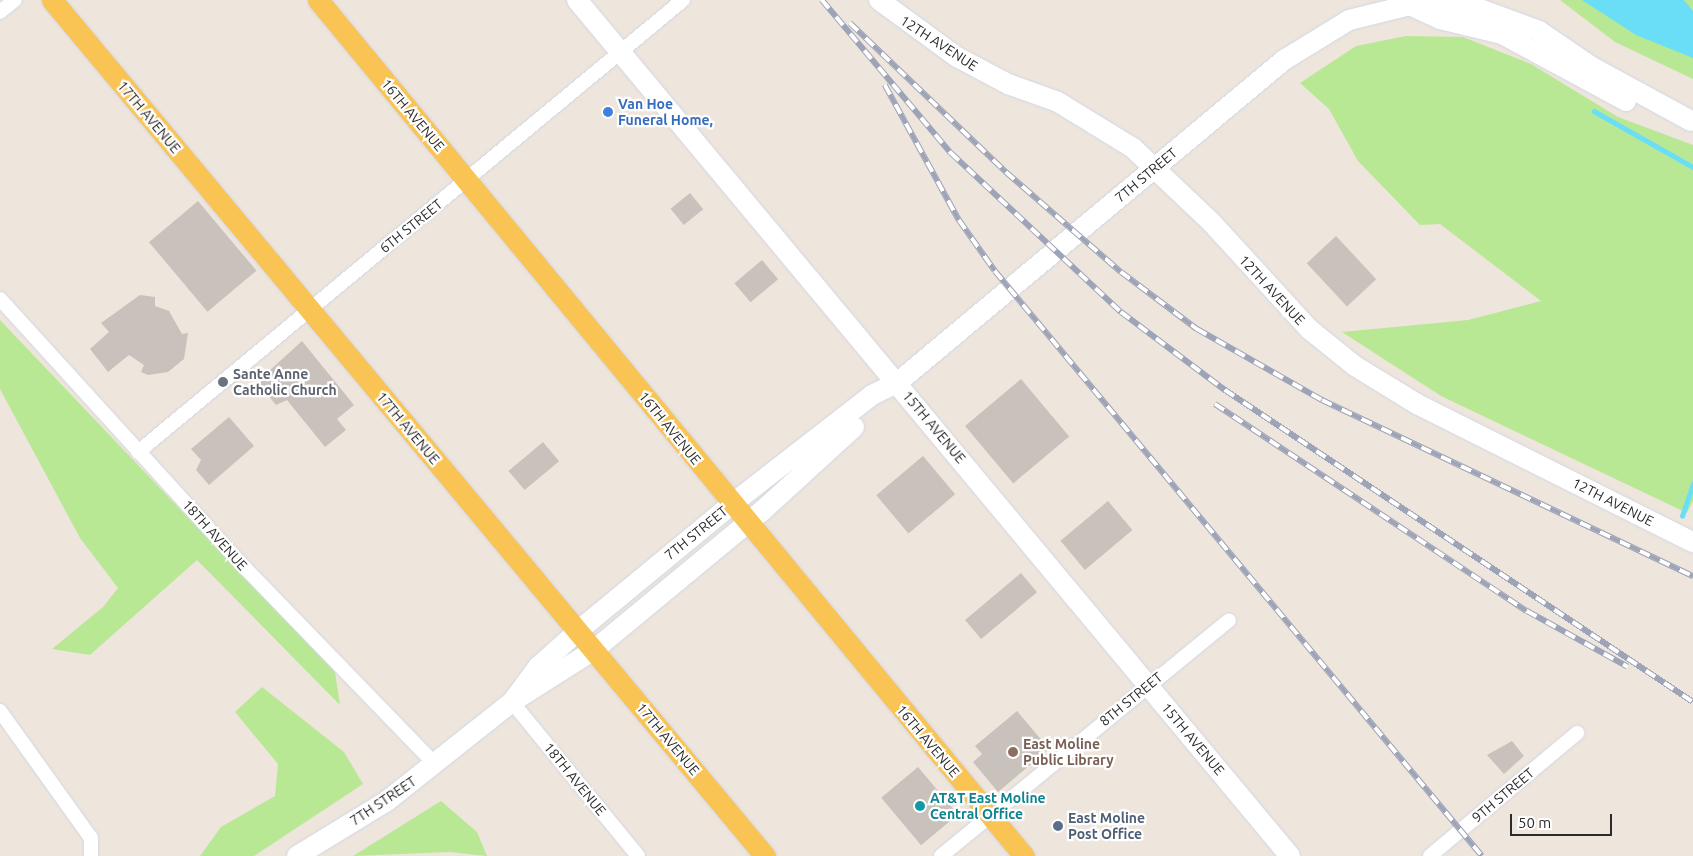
<!DOCTYPE html>
<html>
<head>
<meta charset="utf-8">
<style>
  body { margin:0 }
  #map { position:relative; width:1693px; height:856px; overflow:hidden; background:#eee5dc; font-family:Ubuntu,sans-serif }
  div>[style] { position:absolute }
  [style*='--x'] { left:calc(var(--x)*1px); top:calc(var(--y)*1px); width:calc(var(--w)*1px); rotate:calc(var(--a)*1deg) }
  .green>* { inset:0; background:#b9e895 }
  .water>* { inset:0; background:#69def6 }
  .stream>* { height:4.5px; margin:-2.25px; padding:0 2.25px; transform-origin:2.25px; border-radius:2.25px; background:#69def6 }
  .building>* { inset:0; background:#c9c2bc; transform-origin:0 0 }
  .roads { filter:drop-shadow(0 0 1px #d1d7e5) drop-shadow(0 0 1px #d1d7e5) }
  .street>* { height:14px; margin:-7px; padding:0 7px; transform-origin:7px; border-radius:7px; background:#fff }
  .secondary>* { height:20px; margin:-10px; padding:0 10px; transform-origin:10px; border-radius:10px; background:#fff }
  .primary>* { height:21px; margin:-10.5px; padding:0 10.5px; transform-origin:10.5px; border-radius:10.5px; background:#fac455 }
  .rail>* { height:5.5px; margin-top:-2.75px; transform-origin:0; background:repeating-linear-gradient(90deg,#fff 0 11px,#9ea4b7 0 22px); box-sizing:border-box; border-block:1px solid #9ea4b7 }
  .dots>* { width:14px; height:14px; translate:-50% -50%; box-sizing:border-box; border:2px solid #fff; border-radius:50% }
  span { translate:-50% -50%; white-space:nowrap; text-align:center; line-height:1.15; -webkit-text-stroke:4.5px #fff; paint-order:stroke }
  .street-label { font-size:14px; color:#2b2b2b }
  .shop-label { font-size:14px; color:#366cbe; font-weight:700 }
  .left { translate:0 -50%; text-align:left }
  .worship-label { font-size:14px; color:#5b616d; font-weight:700 }
  .education-label { font-size:14px; color:#785e54; font-weight:700 }
  .culture-label { font-size:14px; color:#0d838f; font-weight:700 }
  .service-label { font-size:14px; color:#4e5e75; font-weight:700 }
  .scale { position:absolute; left:1510px; top:814px; width:102px; height:22px; box-sizing:border-box; border:2px solid #2b2b2b; border-top:0; padding-left:6px; font-size:15px; line-height:18px; white-space:nowrap; color:#2b2b2b; -webkit-text-stroke:4px #fff; paint-order:stroke }
</style>
</head>
<body>
<div id="map">
  <div class="green">
    <i style="clip-path:polygon(1560px 0,1693px 0,1693px 79px,1615px 42px)"></i>
    <i style="clip-path:polygon(1406px 36px,1463px 37px,1531px 64px,1618px 117px,1693px 145px,1693px 501px,1687px 513px,1441px 396px,1342px 332px,1468px 320px,1541px 301px,1440px 224px,1420px 225px,1358px 161px,1329px 109px,1300px 83px,1356px 46px)"></i>
    <i style="clip-path:polygon(0 320px,335px 672px,340px 705px,197px 560px,90px 655px,52px 649px,103px 607px,118px 588px,80px 538px,0 389px)"></i>
    <i style="clip-path:polygon(262px 687px,344px 752px,363px 784px,254px 856px,200px 856px,221px 827px,275px 796px,278px 764px,235px 712px)"></i>
    <i style="clip-path:polygon(441px 801px,477px 832px,487px 856px,449px 852px,353px 856px)"></i>
  </div>
  <div class="water">
    <i style="clip-path:polygon(1582px 0,1684px 0,1693px 11px,1693px 58px,1636px 35px)"></i>
  </div>
  <div class="stream">
    <i style="--x:1594;--y:111;--w:114;--a:29.5"></i>
    <i style="--x:1682;--y:516;--w:34;--a:-71"></i>
  </div>
  <div class="building">
    <i style="left:690px;top:193px;width:21px;height:25px;rotate:51deg"></i>
    <i style="left:198px;top:201px;width:91px;height:64px;rotate:50deg"></i>
    <i style="left:1336px;top:236px;width:59px;height:40px;rotate:47deg"></i>
    <i style="left:762px;top:260px;width:25px;height:36px;rotate:50deg"></i>
    <i style="clip-path:polygon(140px 295px,155px 297px,155px 306px,169px 311px,182px 334px,188px 333px,184px 359px,168px 372px,148px 375px,141px 372px,144px 365px,129px 355px,108px 372px,90px 349px,109px 332px,101px 323px)"></i>
    <i style="clip-path:polygon(302px 341px,354px 405px,337px 419px,346px 430px,325px 447px,287px 400px,276px 405px,257px 382px)"></i>
    <i style="left:1021px;top:379px;width:75px;height:73px;rotate:50deg"></i>
    <i style="clip-path:polygon(229px 417px,254px 446px,209px 485px,196px 470px,201px 460px,191px 449px)"></i>
    <i style="left:543px;top:442px;width:25px;height:45px;rotate:50deg"></i>
    <i style="left:923px;top:456px;width:50px;height:61px;rotate:50deg"></i>
    <i style="left:1108px;top:501px;width:38px;height:62px;rotate:50deg"></i>
    <i style="left:1021px;top:573px;width:25px;height:73px;rotate:50deg"></i>
    <i style="clip-path:polygon(1017px 711px,1049px 749px,998px 792px,973px 762px,982px 754px,975px 746px)"></i>
    <i style="clip-path:polygon(1512px 741px,1524px 756px,1504px 774px,1487px 755px)"></i>
    <i style="left:918px;top:767px;width:62px;height:48px;rotate:50deg"></i>
  </div>
  <div class="roads">
    <div class="street">
      <i style="--x:0;--y:12;--w:19;--a:-39"></i>
      <i style="--x:0;--y:299;--w:364;--a:47.7"></i>
      <i style="--x:245;--y:568;--w:274;--a:45.9"></i>
      <i style="--x:138;--y:452;--w:708;--a:-39.67"></i>
      <i style="--x:512;--y:702;--w:199;--a:50.7"></i>
      <i style="--x:0;--y:711;--w:156;--a:54.4"></i>
      <i style="--x:91;--y:838;--w:18;--a:90"></i>
      <i style="--x:941;--y:856;--w:372;--a:-39.3"></i>
      <i style="--x:1430;--y:856;--w:192;--a:-39.9"></i>
    </div>
    <div class="secondary">
      <i style="--x:577;--y:0;--w:1114;--a:50.21"></i>
      <i style="--x:879;--y:0;--w:97;--a:36.2"></i>
      <i style="--x:957;--y:57;--w:58;--a:27.9"></i>
      <i style="--x:1008;--y:84;--w:53;--a:19.8"></i>
      <i style="--x:1058;--y:102;--w:88;--a:31.5"></i>
      <i style="--x:1133;--y:148;--w:109;--a:43.5"></i>
      <i style="--x:1212;--y:223;--w:144;--a:47.5"></i>
      <i style="--x:1309;--y:329;--w:59;--a:38.8"></i>
      <i style="--x:1355;--y:366;--w:73;--a:31.5"></i>
      <i style="--x:1417;--y:404;--w:309;--a:26.6"></i>
      <i style="--x:1414;--y:7;--w:29;--a:25"></i>
      <i style="--x:1440;--y:19;--w:64;--a:13.6"></i>
      <i style="--x:1502;--y:34;--w:141;--a:28.4"></i>
      <i style="--x:512;--y:702;--w:44;--a:-53.4"></i>
      <i style="--x:538;--y:667;--w:54;--a:-42"></i>
      <i style="--x:578;--y:631;--w:200;--a:-39.5"></i>
      <i style="--x:732;--y:504;--w:177;--a:-37.9"></i>
      <i style="--x:872;--y:395;--w:28;--a:-26"></i>
      <i style="--x:897;--y:383;--w:504;--a:-39.85"></i>
      <i style="--x:1284;--y:60;--w:76;--a:-31.6"></i>
      <i style="--x:1349;--y:20;--w:63;--a:-13.8"></i>
      <i style="--x:1410;--y:5;--w:70;--a:3.3"></i>
      <i style="--x:1480;--y:9;--w:63;--a:20.4"></i>
      <i style="--x:1539;--y:31;--w:64;--a:34.2"></i>
      <i style="--x:1592;--y:67;--w:113;--a:28.6"></i>
      <i style="--x:297;--y:856;--w:105;--a:-31.4"></i>
      <i style="--x:387;--y:801;--w:159;--a:-38.4"></i>
      <i style="--x:512;--y:702;--w:97;--a:-32.4"></i>
      <i style="--x:594;--y:650;--w:217;--a:-39.6"></i>
      <i style="--x:761;--y:512;--w:126;--a:-42.4"></i>
    </div>
    <div class="primary">
      <i style="--x:52;--y:0;--w:1114;--a:50.21"></i>
      <i style="--x:318;--y:0;--w:1110;--a:50.49"></i>
    </div>
  </div>
  <div class="rail">
    <i style="--x:822;--y:0;--w:200;--a:49.9"></i>
    <i style="--x:951;--y:153;--w:233;--a:43.1"></i>
    <i style="--x:1121;--y:312;--w:130;--a:36.9"></i>
    <i style="--x:1225;--y:390;--w:562;--a:33.69"></i>
    <i style="--x:850;--y:23;--w:216;--a:43.7"></i>
    <i style="--x:1006;--y:172;--w:152;--a:41"></i>
    <i style="--x:1121;--y:272;--w:95;--a:36.9"></i>
    <i style="--x:1197;--y:329;--w:144;--a:29.6"></i>
    <i style="--x:1322;--y:400;--w:411;--a:25.4"></i>
    <i style="--x:885;--y:85;--w:154;--a:61.3"></i>
    <i style="--x:959;--y:220;--w:62;--a:54.8"></i>
    <i style="--x:995;--y:271;--w:761;--a:50.22"></i>
    <i style="--x:1215;--y:404;--w:374;--a:33.6"></i>
    <i style="--x:1527;--y:611;--w:115;--a:29"></i>
  </div>
  <div class="dots">
    <i style="left:608px;top:112px;background:#3f7fe0"></i>
    <i style="left:223px;top:382px;background:#6b7280"></i>
    <i style="left:1013px;top:752px;background:#8d6e63"></i>
    <i style="left:920px;top:806px;background:#0f9aa8"></i>
    <i style="left:1058px;top:826px;background:#5c6f8a"></i>
  </div>
  <div class="street-label">
    <span style="left:939px;top:43px;rotate:33deg">12TH AVENUE</span>
    <span style="left:413px;top:115px;rotate:50deg">16TH AVENUE</span>
    <span style="left:149px;top:117px;rotate:50deg">17TH AVENUE</span>
    <span style="left:1146px;top:175px;rotate:-40deg">7TH STREET</span>
    <span style="left:411px;top:226px;rotate:-39deg">6TH STREET</span>
    <span style="left:1272px;top:290px;rotate:47deg">12TH AVENUE</span>
    <span style="left:934px;top:427px;rotate:50deg">15TH AVENUE</span>
    <span style="left:408px;top:428px;rotate:50deg">17TH AVENUE</span>
    <span style="left:670px;top:428px;rotate:51deg">16TH AVENUE</span>
    <span style="left:1613px;top:502px;rotate:27deg">12TH AVENUE</span>
    <span style="left:696px;top:533px;rotate:-39deg">7TH STREET</span>
    <span style="left:215px;top:535px;rotate:48deg">18TH AVENUE</span>
    <span style="left:1131px;top:699px;rotate:-39deg">8TH STREET</span>
    <span style="left:668px;top:739px;rotate:50deg">17TH AVENUE</span>
    <span style="left:1193px;top:739px;rotate:50deg">15TH AVENUE</span>
    <span style="left:928px;top:741px;rotate:50deg">16TH AVENUE</span>
    <span style="left:575px;top:779px;rotate:51deg">18TH AVENUE</span>
    <span style="left:1503px;top:795px;rotate:-40deg">9TH STREET</span>
    <span style="left:383px;top:801px;rotate:-34deg">7TH STREET</span>
  </div>
  <div class="shop-label">
    <span class="left" style="left:618px;top:112px">Van Hoe<br>Funeral Home,</span>
  </div>
  <div class="worship-label">
    <span class="left" style="left:233px;top:382px">Sante Anne<br>Catholic Church</span>
  </div>
  <div class="education-label">
    <span class="left" style="left:1023px;top:752px">East Moline<br>Public Library</span>
  </div>
  <div class="culture-label">
    <span class="left" style="left:930px;top:806px">AT&amp;T East Moline<br>Central Office</span>
  </div>
  <div class="service-label">
    <span class="left" style="left:1068px;top:826px">East Moline<br>Post Office</span>
  </div>
  <div class="scale">50 m</div>
</div>
</body>
</html>
